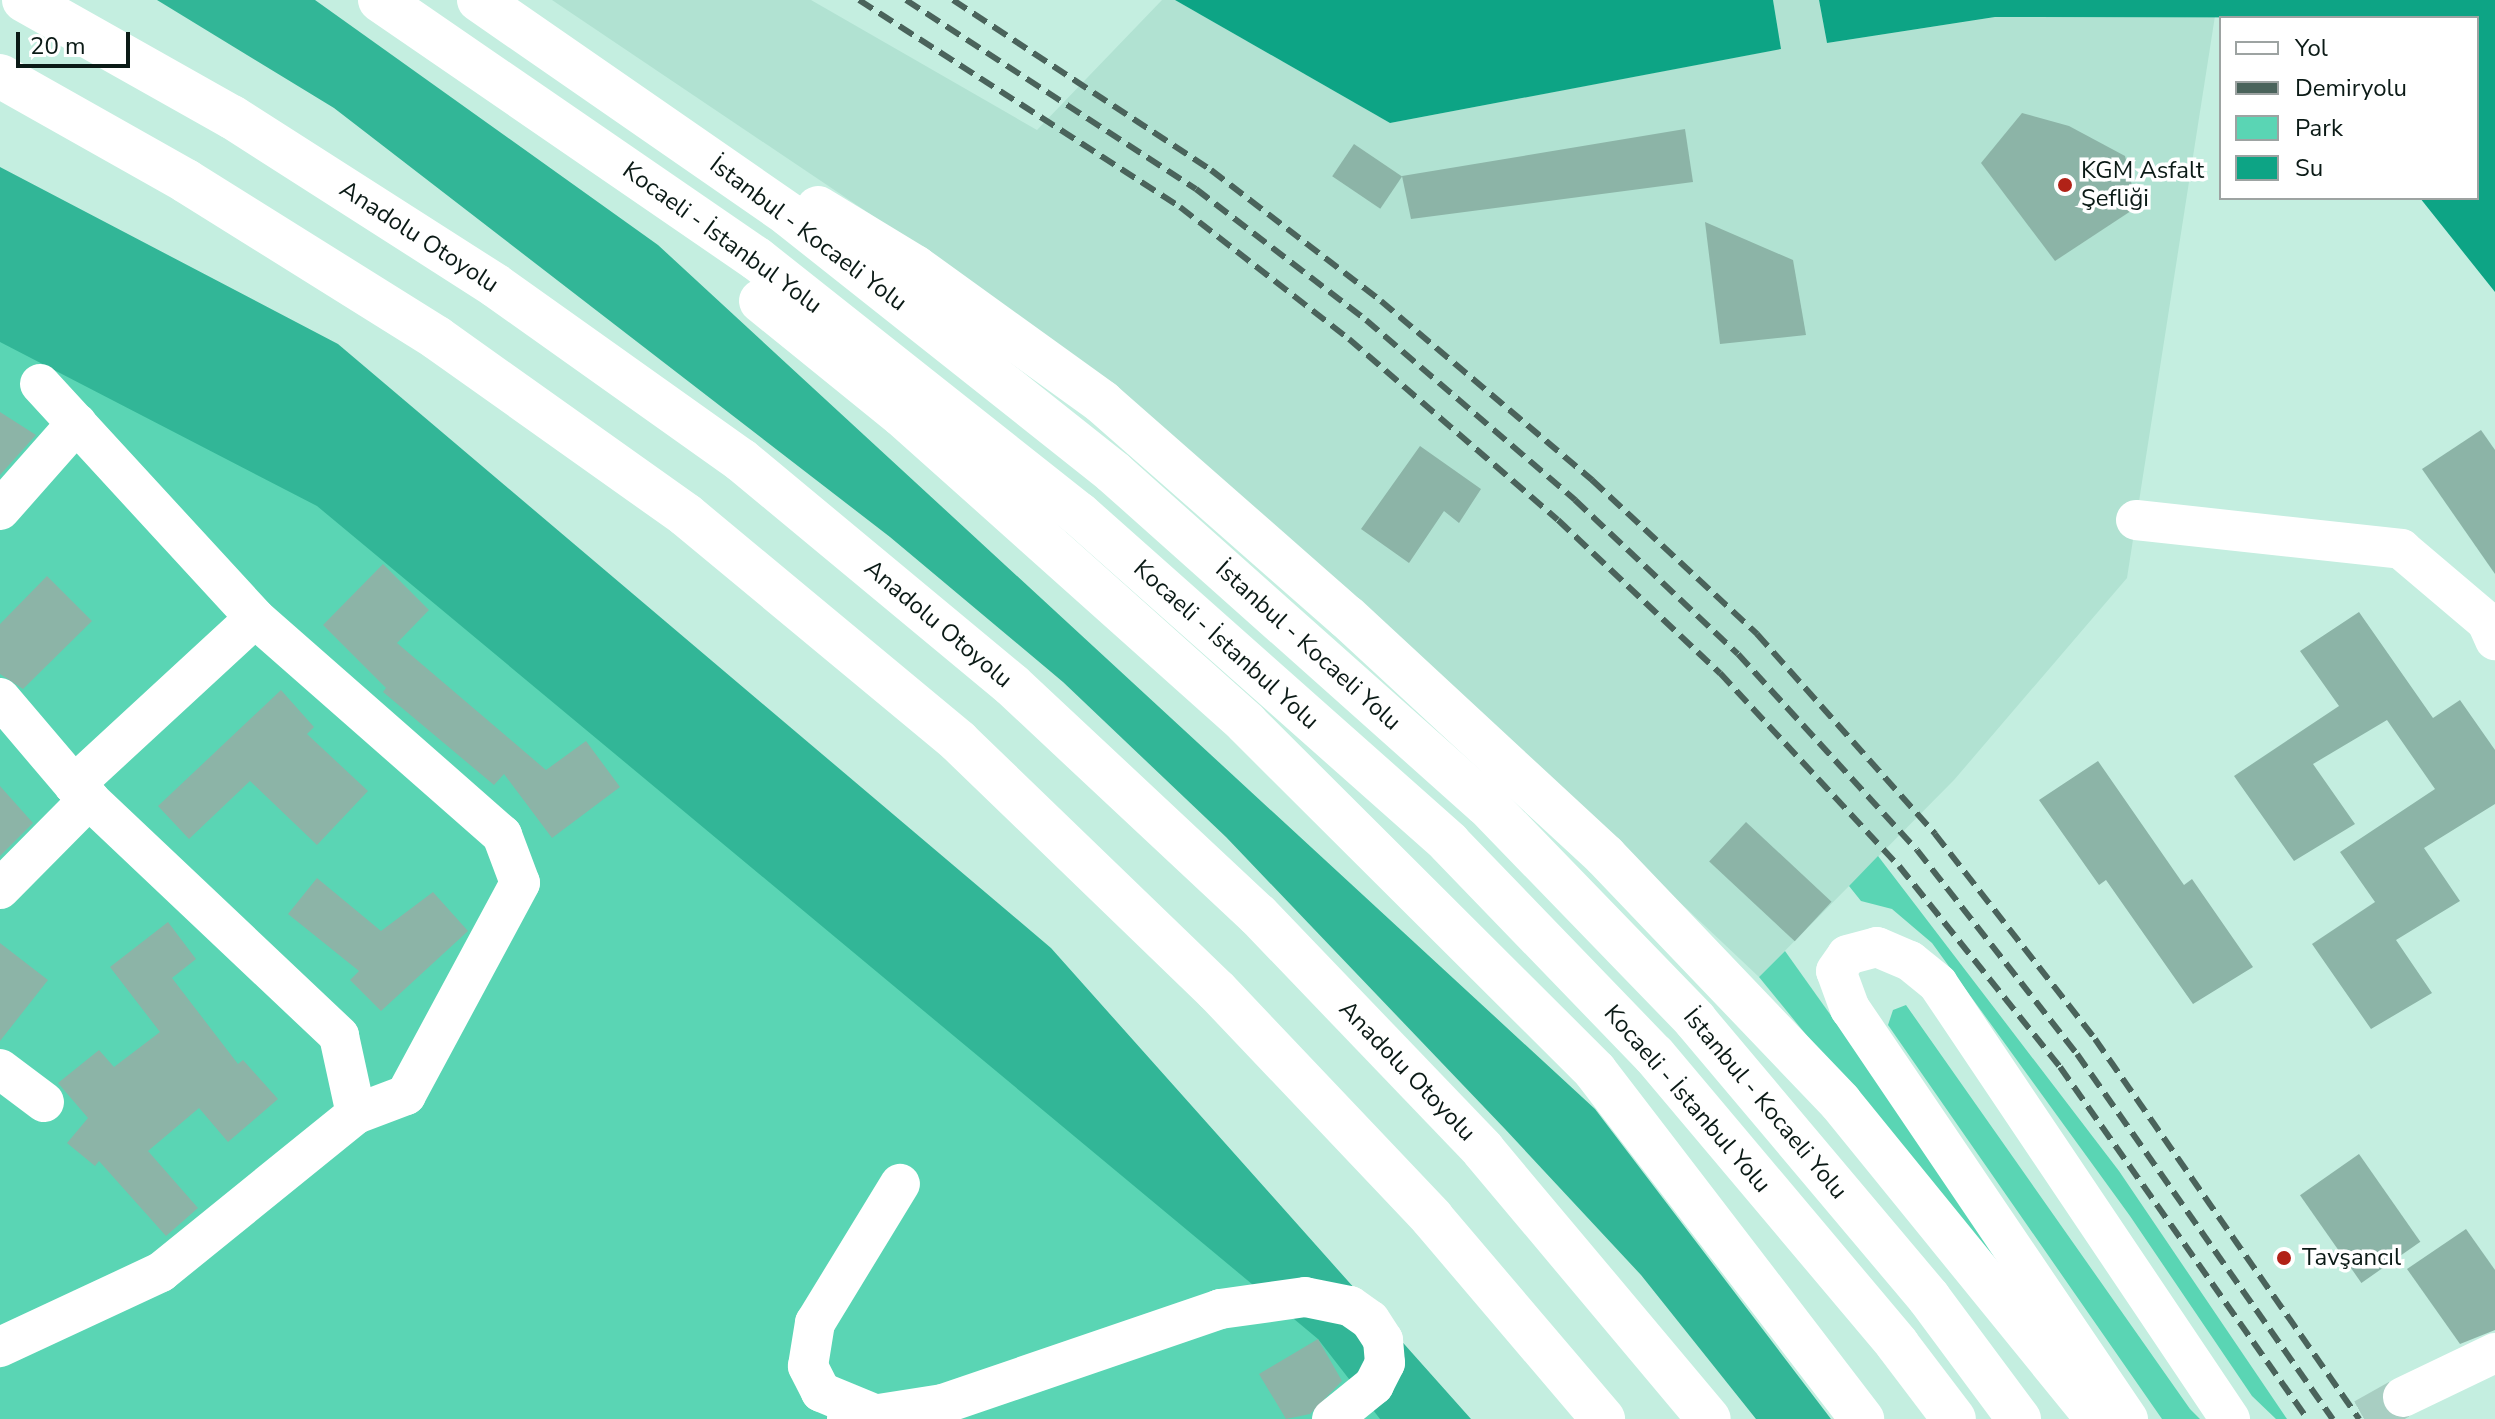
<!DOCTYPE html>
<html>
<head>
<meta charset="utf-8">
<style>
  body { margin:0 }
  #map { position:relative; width:2495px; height:1419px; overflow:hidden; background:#c4eee0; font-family:"Nunito Sans",sans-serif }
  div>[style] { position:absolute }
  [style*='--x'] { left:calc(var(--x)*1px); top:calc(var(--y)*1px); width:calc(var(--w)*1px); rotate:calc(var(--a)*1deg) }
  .built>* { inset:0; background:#b1e2d2 }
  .green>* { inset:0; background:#5ad5b4 }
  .forest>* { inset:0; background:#32b697 }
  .water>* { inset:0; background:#0da485 }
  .building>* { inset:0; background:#8cb4a7; transform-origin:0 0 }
  .minor-tunnel>* { height:40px; margin-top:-20px; transform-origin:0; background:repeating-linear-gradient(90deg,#a8cec2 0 40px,transparent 0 60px) }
  .minor>* { height:40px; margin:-20px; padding:0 20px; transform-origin:20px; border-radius:20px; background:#fff }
  .highway>* { height:44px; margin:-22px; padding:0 22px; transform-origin:22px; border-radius:22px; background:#fff }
  .rail>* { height:6px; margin-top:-3px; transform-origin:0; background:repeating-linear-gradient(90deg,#4a635b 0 16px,transparent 0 24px) }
  .dots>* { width:22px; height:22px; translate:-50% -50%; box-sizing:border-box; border:4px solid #fff; border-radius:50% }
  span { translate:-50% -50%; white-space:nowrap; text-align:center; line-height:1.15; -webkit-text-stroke:7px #fff; paint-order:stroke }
  .poi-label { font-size:24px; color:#0b1a16 }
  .left { translate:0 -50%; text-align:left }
  .street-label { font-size:24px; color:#0b1a16 }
  .legend { position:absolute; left:2219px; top:16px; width:260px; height:184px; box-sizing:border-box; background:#fff; border:2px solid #9da3a2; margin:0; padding:10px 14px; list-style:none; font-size:24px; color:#0b1a16 }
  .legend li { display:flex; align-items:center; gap:16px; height:40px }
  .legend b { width:40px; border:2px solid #9da3a2 }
  .scale { position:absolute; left:16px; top:32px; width:114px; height:36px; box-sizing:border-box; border:4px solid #0b1a16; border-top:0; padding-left:10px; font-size:24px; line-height:28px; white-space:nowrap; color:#0b1a16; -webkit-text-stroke:6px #fff; paint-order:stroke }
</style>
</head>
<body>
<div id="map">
  <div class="built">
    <i style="clip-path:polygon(552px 0,811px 0,1037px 130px,1162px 0,1175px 0,1390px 123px,1780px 49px,1773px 0,1819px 0,1827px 43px,1995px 17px,2215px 16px,2127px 578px,1954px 780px,1759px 977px,1347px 588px,980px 288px)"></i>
  </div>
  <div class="green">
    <i style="clip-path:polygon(0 262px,63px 285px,1430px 1419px,0 1419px)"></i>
    <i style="clip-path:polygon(1878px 856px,2119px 1171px,2287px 1419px,2276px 1419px,2252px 1396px,2130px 1216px,1932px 943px,1892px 909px,1861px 901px,1849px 886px)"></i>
    <i style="clip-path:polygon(1785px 951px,1998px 1250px,2011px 1286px,1759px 977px)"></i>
    <i style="clip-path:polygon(1906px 1005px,2190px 1409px,2200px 1419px,2162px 1419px,1888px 1025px,1893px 1010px)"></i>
  </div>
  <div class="forest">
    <i style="clip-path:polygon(157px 0,315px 0,658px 245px,1595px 1109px,1831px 1419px,1756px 1419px,1641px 1275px,1505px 1129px,1226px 837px,1063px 682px,890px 537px,334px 108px)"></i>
    <i style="clip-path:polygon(0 167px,338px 344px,1051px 948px,1471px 1419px,1380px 1419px,1318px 1339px,317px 506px,0 342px)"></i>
  </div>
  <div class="water">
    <i style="clip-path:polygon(1175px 0,1773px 0,1781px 49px,1390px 123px)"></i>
    <i style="clip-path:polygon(1819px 0,2495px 0,2495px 292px,2420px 198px,2477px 198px,2477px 18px,1995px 17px,1827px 43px)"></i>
  </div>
  <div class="building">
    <i style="clip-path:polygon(2022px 113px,2069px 126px,2125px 156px,2137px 207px,2055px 261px,1981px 163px)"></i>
    <i style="clip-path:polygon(1685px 129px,1693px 182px,1411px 219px,1402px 176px)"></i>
    <i style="left:1354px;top:144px;width:58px;height:39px;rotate:34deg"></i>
    <i style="clip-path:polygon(1705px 222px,1793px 260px,1806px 335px,1720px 344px)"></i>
    <i style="clip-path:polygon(0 412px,36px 435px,0 475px)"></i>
    <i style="clip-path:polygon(2481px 430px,2495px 450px,2495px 574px,2422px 469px)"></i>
    <i style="clip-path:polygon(1420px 446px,1481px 489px,1459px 523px,1444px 511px,1409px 563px,1361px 529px)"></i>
    <i style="clip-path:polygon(383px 564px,429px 610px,397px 643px,546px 770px,586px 741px,620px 787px,552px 838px,504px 774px,494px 785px,383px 692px,386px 688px,323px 625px)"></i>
    <i style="clip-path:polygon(47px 576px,92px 621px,23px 689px,0 674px,0 624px)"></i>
    <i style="clip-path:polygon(2359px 612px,2433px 718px,2460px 700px,2495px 750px,2495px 804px,2424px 848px,2460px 901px,2396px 940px,2432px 993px,2371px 1029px,2312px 944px,2375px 902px,2340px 852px,2435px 789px,2387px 720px,2313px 764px,2355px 824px,2294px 861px,2234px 776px,2339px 706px,2300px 651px)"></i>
    <i style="clip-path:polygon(281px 690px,314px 727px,307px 734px,368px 791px,317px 845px,250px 781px,189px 839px,158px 806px)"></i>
    <i style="clip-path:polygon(2098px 761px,2184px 885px,2192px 879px,2253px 967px,2193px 1004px,2106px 880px,2099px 885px,2039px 800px)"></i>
    <i style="clip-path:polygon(0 786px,33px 823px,0 856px)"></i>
    <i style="left:1746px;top:822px;width:117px;height:54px;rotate:43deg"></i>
    <i style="clip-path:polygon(317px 878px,381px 931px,433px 892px,468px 931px,381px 1011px,350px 980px,359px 971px,288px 914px)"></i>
    <i style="clip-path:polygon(168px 922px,196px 959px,172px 978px,238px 1064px,243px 1060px,278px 1099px,228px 1142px,199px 1108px,148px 1151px,198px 1208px,166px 1236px,99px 1161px,95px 1166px,67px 1143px,88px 1118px,58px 1083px,99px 1050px,114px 1067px,160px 1032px,110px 967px)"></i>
    <i style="clip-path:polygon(0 943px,48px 980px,0 1041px)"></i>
    <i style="left:2359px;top:1154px;width:107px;height:72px;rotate:55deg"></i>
    <i style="clip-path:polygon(2466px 1229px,2495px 1270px,2495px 1330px,2460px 1344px,2407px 1269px)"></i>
    <i style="clip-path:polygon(1318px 1339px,1342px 1381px,1310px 1414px,1286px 1419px,1259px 1374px)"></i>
  </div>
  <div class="minor-tunnel">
    <i style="--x:2364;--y:1419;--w:45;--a:-29.4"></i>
  </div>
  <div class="minor">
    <i style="--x:40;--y:384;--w:318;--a:47.4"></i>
    <i style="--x:255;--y:618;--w:329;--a:41.3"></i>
    <i style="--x:502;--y:835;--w:51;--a:69.4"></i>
    <i style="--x:520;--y:883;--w:241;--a:118.3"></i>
    <i style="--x:406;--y:1095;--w:53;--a:159.2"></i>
    <i style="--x:0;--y:510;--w:116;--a:-48.5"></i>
    <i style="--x:2136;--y:520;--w:267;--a:6.2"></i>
    <i style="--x:2401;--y:549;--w:113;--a:40.3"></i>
    <i style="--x:2487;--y:622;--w:20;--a:66"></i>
    <i style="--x:0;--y:698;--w:114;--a:49.6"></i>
    <i style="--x:74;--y:785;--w:365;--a:43.4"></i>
    <i style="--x:339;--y:1036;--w:80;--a:77.7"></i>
    <i style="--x:356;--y:1114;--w:251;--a:141"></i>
    <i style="--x:161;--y:1272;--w:178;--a:155"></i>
    <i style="--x:74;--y:785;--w:246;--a:-42.7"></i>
    <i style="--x:0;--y:889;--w:127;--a:-45.3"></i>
    <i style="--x:0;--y:1069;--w:55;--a:36.9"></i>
    <i style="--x:2403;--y:1397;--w:102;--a:-25.6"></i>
    <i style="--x:879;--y:1416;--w:63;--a:-157.5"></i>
    <i style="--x:821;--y:1392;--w:29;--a:-117"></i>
    <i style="--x:808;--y:1366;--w:44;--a:-80.8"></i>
    <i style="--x:815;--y:1323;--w:163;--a:-58.6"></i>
    <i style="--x:847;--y:1419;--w:97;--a:-8.9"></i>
    <i style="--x:943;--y:1404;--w:293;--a:-18.9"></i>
    <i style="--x:1220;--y:1309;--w:86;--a:-8"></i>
    <i style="--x:1305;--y:1297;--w:46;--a:11.3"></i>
    <i style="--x:1350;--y:1306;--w:24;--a:35"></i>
    <i style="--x:1370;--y:1320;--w:24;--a:57"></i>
    <i style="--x:1383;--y:1340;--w:23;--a:85"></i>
    <i style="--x:1385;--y:1363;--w:25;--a:117"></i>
    <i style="--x:1374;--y:1385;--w:54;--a:141"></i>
    <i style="--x:2128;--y:1419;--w:495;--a:-124.1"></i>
    <i style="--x:1850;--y:1009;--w:40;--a:-110.2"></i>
    <i style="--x:1836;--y:971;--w:19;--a:-55"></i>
    <i style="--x:1847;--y:955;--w:31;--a:-15"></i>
    <i style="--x:1877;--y:947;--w:36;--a:23"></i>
    <i style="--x:1910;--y:961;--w:36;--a:39"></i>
    <i style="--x:1938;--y:984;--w:524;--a:56.13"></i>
  </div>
  <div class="highway">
    <i style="--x:24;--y:0;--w:239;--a:29.4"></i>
    <i style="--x:232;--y:117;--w:313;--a:32.6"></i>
    <i style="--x:496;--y:286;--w:301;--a:35.4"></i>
    <i style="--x:741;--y:460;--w:352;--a:39.7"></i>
    <i style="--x:1012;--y:685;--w:337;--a:43.1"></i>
    <i style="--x:1258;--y:915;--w:325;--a:46.2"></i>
    <i style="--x:1483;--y:1150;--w:351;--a:50"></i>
    <i style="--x:380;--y:0;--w:457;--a:34.5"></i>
    <i style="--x:757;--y:259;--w:411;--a:38.4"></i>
    <i style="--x:1079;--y:514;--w:495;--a:41.6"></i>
    <i style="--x:1449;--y:843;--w:295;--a:46"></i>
    <i style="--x:1654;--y:1055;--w:378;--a:49.9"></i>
    <i style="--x:1897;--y:1344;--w:94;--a:52.8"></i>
    <i style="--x:479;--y:0;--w:377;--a:34.7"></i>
    <i style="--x:789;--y:215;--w:414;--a:38.4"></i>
    <i style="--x:1113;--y:472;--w:499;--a:41.7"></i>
    <i style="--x:1486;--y:804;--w:301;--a:45.9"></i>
    <i style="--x:1695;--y:1020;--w:363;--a:49.9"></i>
    <i style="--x:1929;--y:1298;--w:151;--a:53.4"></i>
    <i style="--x:0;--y:76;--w:214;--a:29.4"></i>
    <i style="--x:186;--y:181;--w:296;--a:32"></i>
    <i style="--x:437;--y:338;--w:305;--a:35.4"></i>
    <i style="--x:686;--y:515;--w:354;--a:39.7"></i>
    <i style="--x:958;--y:741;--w:359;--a:44"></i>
    <i style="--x:1216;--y:990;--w:314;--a:46.5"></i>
    <i style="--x:1432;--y:1218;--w:264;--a:49.6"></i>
    <i style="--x:818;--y:208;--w:114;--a:31.3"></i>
    <i style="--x:915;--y:267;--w:231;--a:35.8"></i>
    <i style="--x:1102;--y:402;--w:326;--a:41.3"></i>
    <i style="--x:1347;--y:617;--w:352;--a:42.8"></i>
    <i style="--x:1605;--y:856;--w:340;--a:46.3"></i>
    <i style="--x:1840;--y:1102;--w:409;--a:50.9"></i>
    <i style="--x:761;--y:301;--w:181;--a:39"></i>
    <i style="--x:902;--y:415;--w:462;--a:41.8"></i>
    <i style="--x:1246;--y:723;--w:493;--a:44.9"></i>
    <i style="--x:1595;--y:1071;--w:439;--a:52.5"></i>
  </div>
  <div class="rail">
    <i style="--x:859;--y:0;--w:382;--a:32.8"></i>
    <i style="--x:1180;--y:207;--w:214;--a:38"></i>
    <i style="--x:1349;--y:339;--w:276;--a:40.9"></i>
    <i style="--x:1558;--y:520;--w:223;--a:43.4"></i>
    <i style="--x:1720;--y:673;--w:263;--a:47.2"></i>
    <i style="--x:1899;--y:866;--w:258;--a:51.3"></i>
    <i style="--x:2060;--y:1067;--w:430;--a:54.9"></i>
    <i style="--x:906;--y:0;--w:346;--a:33.1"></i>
    <i style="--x:1196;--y:189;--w:215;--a:37.6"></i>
    <i style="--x:1366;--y:320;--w:276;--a:40.7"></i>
    <i style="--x:1575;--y:500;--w:224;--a:43.4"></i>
    <i style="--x:1738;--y:654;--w:265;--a:47.6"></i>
    <i style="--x:1917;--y:850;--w:259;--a:51.9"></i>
    <i style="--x:2077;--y:1054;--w:446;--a:55"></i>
    <i style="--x:953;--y:0;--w:309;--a:33.4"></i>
    <i style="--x:1211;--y:170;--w:215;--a:37.6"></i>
    <i style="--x:1381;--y:301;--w:277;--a:40.3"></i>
    <i style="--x:1592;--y:480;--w:226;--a:43"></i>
    <i style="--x:1757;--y:634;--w:268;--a:48.3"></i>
    <i style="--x:1935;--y:834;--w:260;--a:52"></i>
    <i style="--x:2095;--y:1039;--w:463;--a:55.2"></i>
  </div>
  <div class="dots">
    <i style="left:2065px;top:185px;background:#b12217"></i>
    <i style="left:2284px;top:1258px;background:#b12217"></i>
  </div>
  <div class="poi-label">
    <span class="left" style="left:2081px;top:185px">KGM Asfalt<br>Şefliği</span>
    <span class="left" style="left:2302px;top:1258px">Tavşancıl</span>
  </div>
  <div class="street-label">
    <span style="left:808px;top:234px;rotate:37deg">İstanbul - Kocaeli Yolu</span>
    <span style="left:419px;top:237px;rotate:33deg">Anadolu Otoyolu</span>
    <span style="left:722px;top:238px;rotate:36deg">Kocaeli - İstanbul Yolu</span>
    <span style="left:938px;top:624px;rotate:40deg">Anadolu Otoyolu</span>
    <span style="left:1226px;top:645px;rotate:42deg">Kocaeli - İstanbul Yolu</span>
    <span style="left:1308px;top:646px;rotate:42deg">İstanbul - Kocaeli Yolu</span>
    <span style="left:1407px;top:1071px;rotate:46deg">Anadolu Otoyolu</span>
    <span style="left:1687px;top:1099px;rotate:49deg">Kocaeli - İstanbul Yolu</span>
    <span style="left:1765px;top:1104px;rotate:50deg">İstanbul - Kocaeli Yolu</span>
  </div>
  <ul class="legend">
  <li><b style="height:10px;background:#fff"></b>Yol</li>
  <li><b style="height:10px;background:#4a635b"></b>Demiryolu</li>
  <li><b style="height:22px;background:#5ad5b4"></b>Park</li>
  <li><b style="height:22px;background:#0da485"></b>Su</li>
  </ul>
  <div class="scale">20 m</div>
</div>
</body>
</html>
